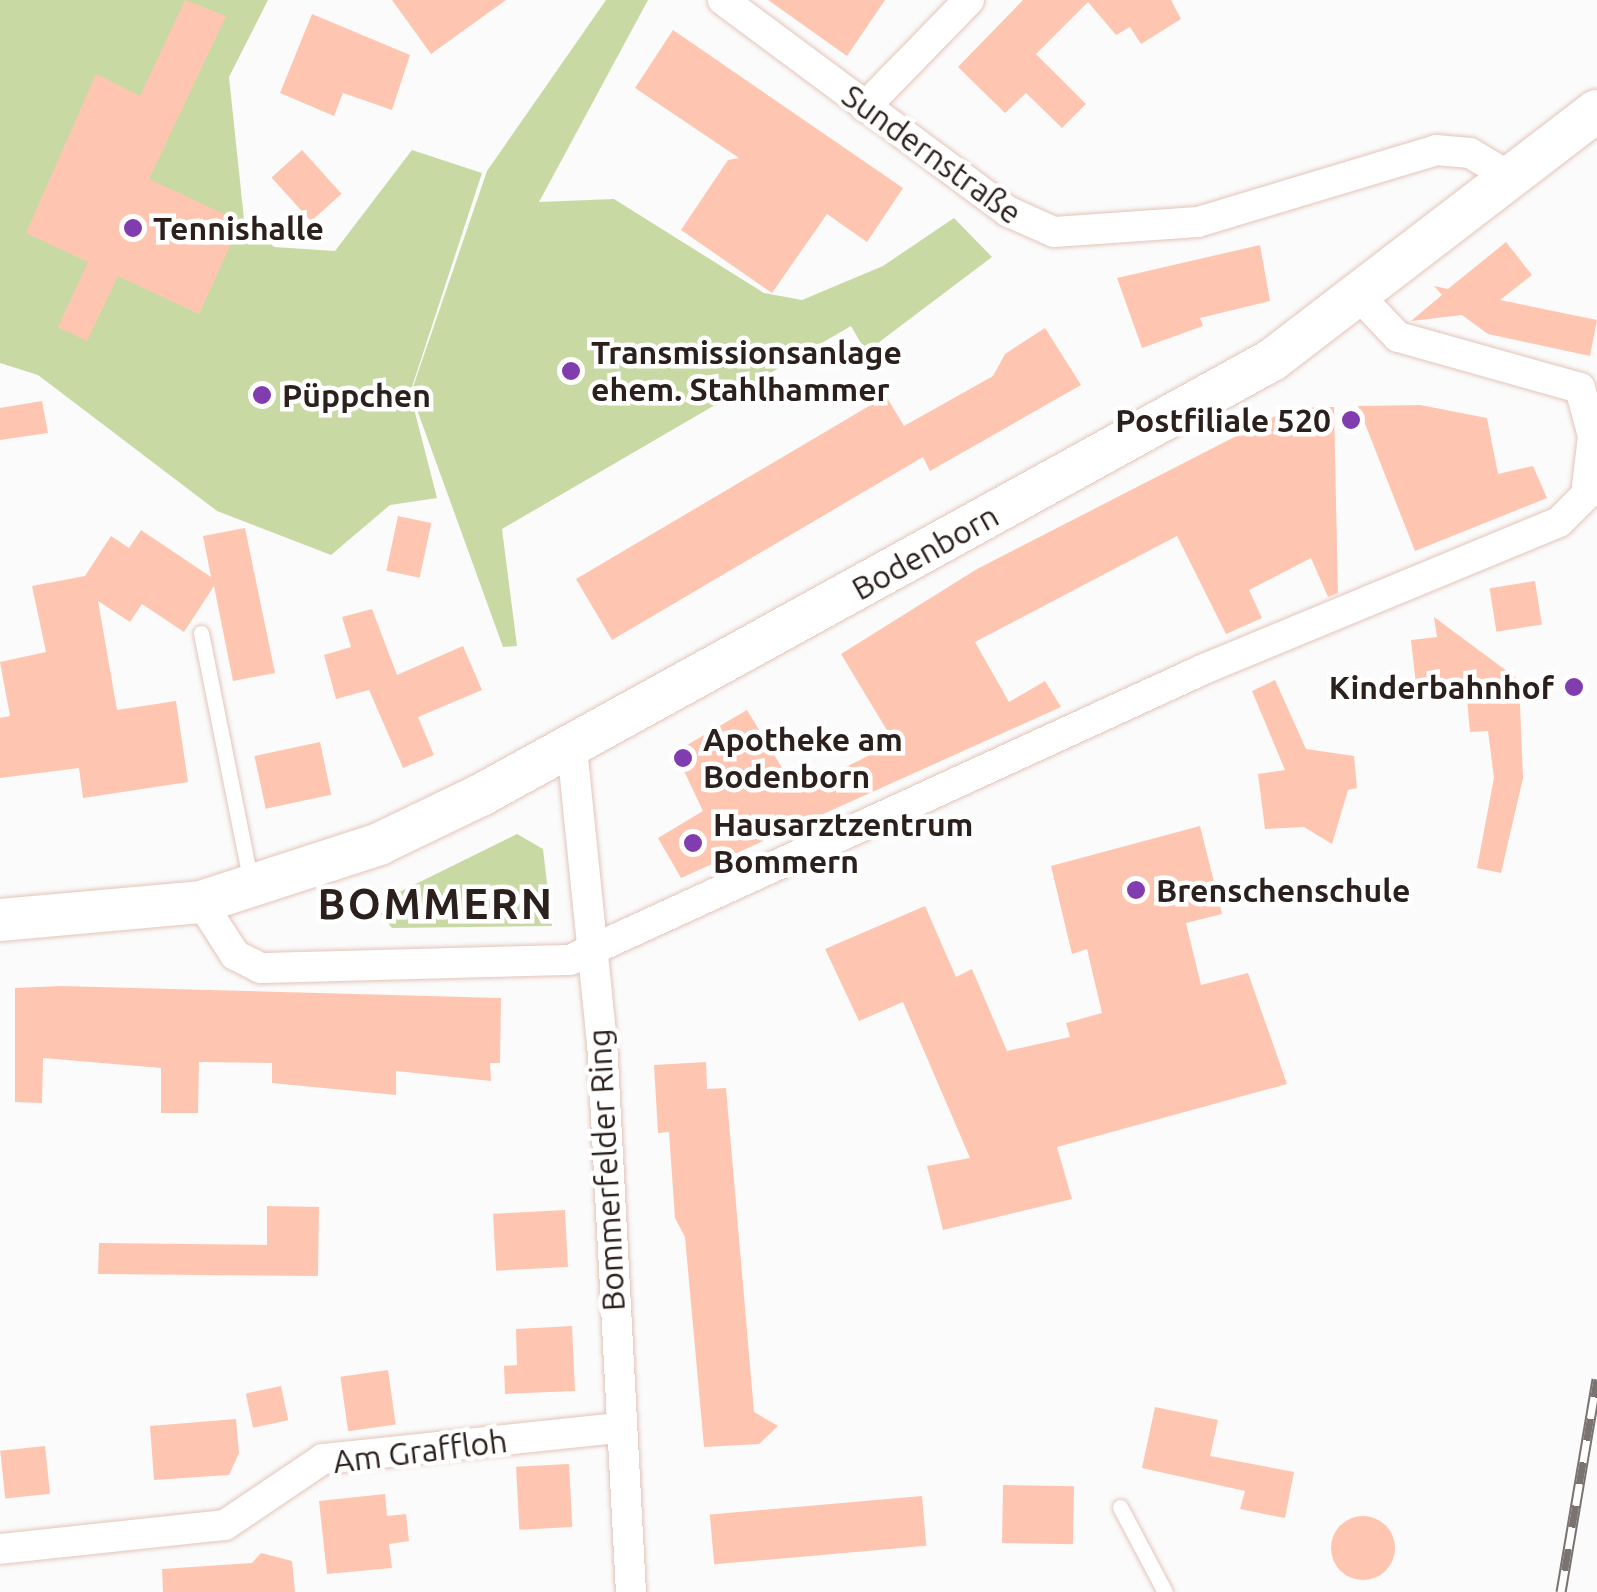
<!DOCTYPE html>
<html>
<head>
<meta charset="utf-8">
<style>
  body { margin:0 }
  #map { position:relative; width:1597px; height:1592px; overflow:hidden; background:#fbfbfb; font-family:Ubuntu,sans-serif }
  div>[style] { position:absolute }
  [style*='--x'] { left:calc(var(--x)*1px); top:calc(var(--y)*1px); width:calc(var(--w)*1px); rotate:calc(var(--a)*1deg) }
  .green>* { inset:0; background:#c9d9a3 }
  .building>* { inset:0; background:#fec6b1; transform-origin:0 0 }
  .round { border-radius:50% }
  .roads { filter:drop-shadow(0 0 2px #e3c4b9) drop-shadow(0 0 2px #e3c4b9) }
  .service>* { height:15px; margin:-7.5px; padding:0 7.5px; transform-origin:7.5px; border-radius:7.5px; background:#fff }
  .minor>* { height:30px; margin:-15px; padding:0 15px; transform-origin:15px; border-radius:15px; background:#fff }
  .secondary>* { height:42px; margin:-21px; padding:0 21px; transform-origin:21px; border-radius:21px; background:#fff }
  .rail>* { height:11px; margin-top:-5.5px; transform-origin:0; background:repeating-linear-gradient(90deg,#fff 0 22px,#7a7370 0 44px); box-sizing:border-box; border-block:2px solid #7a7370 }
  .dots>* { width:28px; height:28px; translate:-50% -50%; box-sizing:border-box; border:5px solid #fff; border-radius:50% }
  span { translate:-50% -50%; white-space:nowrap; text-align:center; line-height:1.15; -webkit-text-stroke:9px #fff; paint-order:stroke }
  .street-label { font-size:32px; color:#2b201c }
  .poi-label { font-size:32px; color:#2b201c; font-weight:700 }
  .left { translate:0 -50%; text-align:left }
  .right { translate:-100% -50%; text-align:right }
  .district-label { font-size:42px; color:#2b201c; font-weight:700; letter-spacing:2.5px }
</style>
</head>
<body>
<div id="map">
  <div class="green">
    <i style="clip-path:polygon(0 0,268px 0,229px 77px,244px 219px,274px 247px,335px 251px,412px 150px,482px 173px,410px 393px,437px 498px,390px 505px,331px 555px,217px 511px,38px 375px,0 363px)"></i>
    <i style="clip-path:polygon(606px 0,648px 0,539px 202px,614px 199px,764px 293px,802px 300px,883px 266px,954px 218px,992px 257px,866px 352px,851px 326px,502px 529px,517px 646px,503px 647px,411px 393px,487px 171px)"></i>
    <i style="clip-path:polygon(517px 834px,543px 849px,552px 926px,392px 928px,373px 905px)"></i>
  </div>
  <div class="building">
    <i style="clip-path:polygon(185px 0,226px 16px,149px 179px,241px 222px,199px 314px,118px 276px,87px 341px,58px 327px,88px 262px,26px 233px,96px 74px,140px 96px)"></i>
    <i style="clip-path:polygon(392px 0,506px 0,431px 54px)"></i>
    <i style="clip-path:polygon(768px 0,885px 0,847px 56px)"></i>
    <i style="clip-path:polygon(1023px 0,1171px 0,1181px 19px,1141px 44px,1130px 27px,1116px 35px,1088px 2px,1036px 54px,1086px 104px,1062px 128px,1026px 93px,1005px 113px,958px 67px)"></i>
    <i style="clip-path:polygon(312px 14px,410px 55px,392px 110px,343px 93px,334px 116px,280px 93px)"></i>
    <i style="clip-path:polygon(673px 30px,903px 188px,867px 242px,827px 214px,772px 293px,681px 230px,728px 160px,739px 158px,635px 88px)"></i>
    <i style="left:302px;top:150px;width:59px;height:41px;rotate:48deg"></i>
    <i style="clip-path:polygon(1506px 242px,1532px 275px,1500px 300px,1597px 320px,1590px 356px,1488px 334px,1462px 315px,1411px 321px,1442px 295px,1434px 286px,1448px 289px)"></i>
    <i style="clip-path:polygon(1260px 245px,1270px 301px,1200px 318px,1203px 326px,1142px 348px,1117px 278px)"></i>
    <i style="clip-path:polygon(1045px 328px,1081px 385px,930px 471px,923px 457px,612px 640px,576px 579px,886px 396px,904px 426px,993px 376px,1005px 354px)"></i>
    <i style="clip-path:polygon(42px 401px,48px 433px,0 440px,0 408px)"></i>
    <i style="clip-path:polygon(1420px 405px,1487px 418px,1498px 474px,1533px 466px,1547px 498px,1415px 551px,1358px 406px)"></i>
    <i style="clip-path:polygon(1334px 407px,1338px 593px,1328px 597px,1311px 558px,1249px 590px,1262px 618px,1226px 634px,1177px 536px,975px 642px,1009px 702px,1045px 681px,1061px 707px,681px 878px,658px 838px,703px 811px,675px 752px,747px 710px,796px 791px,864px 758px,894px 742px,841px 654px,977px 569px,1291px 408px)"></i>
    <i style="left:398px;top:516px;width:34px;height:56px;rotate:12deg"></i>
    <i style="clip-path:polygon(245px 528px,275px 673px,233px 681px,214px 586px,184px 632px,142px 604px,130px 622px,98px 601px,117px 710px,176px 701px,188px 782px,83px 798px,79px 768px,0 778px,0 718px,10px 716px,0 662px,46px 652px,32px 586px,85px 576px,111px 536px,129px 548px,141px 530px,211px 577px,203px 536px)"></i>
    <i style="left:1535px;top:581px;width:44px;height:46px;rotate:81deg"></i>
    <i style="clip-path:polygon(372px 609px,397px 675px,463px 646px,482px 690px,418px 717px,434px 755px,403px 768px,369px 690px,336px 699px,324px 655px,351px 647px,342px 617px)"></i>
    <i style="clip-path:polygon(1434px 617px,1519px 680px,1523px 778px,1501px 873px,1477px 868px,1494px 778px,1488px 731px,1470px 732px,1466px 688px,1417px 693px,1411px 640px,1437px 637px)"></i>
    <i style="clip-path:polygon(1275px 680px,1306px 749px,1354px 756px,1357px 788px,1348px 790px,1332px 844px,1304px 827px,1265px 829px,1258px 774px,1285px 770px,1252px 691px)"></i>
    <i style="left:320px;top:742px;width:54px;height:67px;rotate:78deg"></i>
    <i style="clip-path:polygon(1200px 826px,1222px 914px,1186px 923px,1201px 985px,1248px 973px,1287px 1084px,1057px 1147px,1072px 1199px,943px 1230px,927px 1166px,970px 1158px,903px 1002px,859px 1021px,825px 949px,925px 906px,956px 977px,972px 969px,1007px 1051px,1070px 1037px,1066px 1023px,1102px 1013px,1087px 949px,1072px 954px,1051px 866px)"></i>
    <i style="clip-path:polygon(61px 986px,501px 998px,500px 1063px,490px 1063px,491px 1081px,396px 1071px,396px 1095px,272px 1083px,272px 1063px,199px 1062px,198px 1113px,161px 1113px,161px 1068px,43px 1058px,42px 1103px,15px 1102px,15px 988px)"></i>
    <i style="clip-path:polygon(706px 1062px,707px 1089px,726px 1088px,754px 1412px,778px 1426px,759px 1444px,704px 1447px,685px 1237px,675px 1218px,669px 1132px,658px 1133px,654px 1065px)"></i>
    <i style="clip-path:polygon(267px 1206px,319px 1207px,318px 1276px,98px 1274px,99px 1243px,267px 1245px)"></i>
    <i style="left:565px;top:1210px;width:57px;height:72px;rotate:87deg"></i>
    <i style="clip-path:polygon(572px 1326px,575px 1391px,505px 1394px,504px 1366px,517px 1365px,516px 1329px)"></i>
    <i style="left:388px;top:1370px;width:55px;height:48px;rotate:82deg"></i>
    <i style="left:281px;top:1386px;width:35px;height:36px;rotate:78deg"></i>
    <i style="clip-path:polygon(1155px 1407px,1218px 1420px,1210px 1456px,1294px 1472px,1285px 1518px,1240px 1509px,1245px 1491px,1142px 1468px)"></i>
    <i style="clip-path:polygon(236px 1419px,239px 1453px,229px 1475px,154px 1480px,150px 1426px)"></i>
    <i style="left:45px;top:1446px;width:48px;height:45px;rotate:84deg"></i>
    <i style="left:569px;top:1464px;width:63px;height:53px;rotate:87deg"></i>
    <i style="left:1003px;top:1485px;width:71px;height:58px;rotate:1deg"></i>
    <i style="clip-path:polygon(385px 1494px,387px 1516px,406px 1514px,409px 1541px,389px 1544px,392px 1568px,327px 1574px,319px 1501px)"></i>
    <i style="left:922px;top:1496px;width:50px;height:213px;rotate:85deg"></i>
    <i class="round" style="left:1331px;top:1516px;width:64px;height:64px"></i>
    <i style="clip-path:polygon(261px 1553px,292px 1561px,295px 1592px,163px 1592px,162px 1569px,252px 1563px)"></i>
  </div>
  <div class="roads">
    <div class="service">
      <i style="--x:201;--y:633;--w:255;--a:78.7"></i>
      <i style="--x:1120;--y:1507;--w:96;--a:62.1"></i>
    </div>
    <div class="minor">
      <i style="--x:723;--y:0;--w:354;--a:36.6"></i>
      <i style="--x:1007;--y:211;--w:51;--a:24.1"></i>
      <i style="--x:1054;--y:232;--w:144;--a:-4"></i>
      <i style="--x:1198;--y:222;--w:249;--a:-16.8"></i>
      <i style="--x:1436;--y:150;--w:34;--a:5"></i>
      <i style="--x:1470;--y:153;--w:47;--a:31"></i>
      <i style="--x:865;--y:107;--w:149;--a:-45.8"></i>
      <i style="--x:572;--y:748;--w:295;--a:84.2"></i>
      <i style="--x:602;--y:1041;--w:552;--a:86.99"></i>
      <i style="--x:201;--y:902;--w:63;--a:57.3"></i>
      <i style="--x:235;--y:955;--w:28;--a:27"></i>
      <i style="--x:260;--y:968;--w:310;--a:-1.5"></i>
      <i style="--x:570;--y:960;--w:698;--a:-24.65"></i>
      <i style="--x:1204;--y:669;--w:384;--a:-22.5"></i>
      <i style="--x:1559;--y:522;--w:38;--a:-45"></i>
      <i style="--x:1586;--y:495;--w:59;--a:-83.2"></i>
      <i style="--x:1593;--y:436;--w:50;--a:-105.2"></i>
      <i style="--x:1580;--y:388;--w:189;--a:-164.3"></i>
      <i style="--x:1398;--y:337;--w:59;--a:-133.6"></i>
      <i style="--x:0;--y:1549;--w:226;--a:-6.1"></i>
      <i style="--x:225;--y:1525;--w:118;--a:-34"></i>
      <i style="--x:323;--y:1459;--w:299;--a:-6"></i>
    </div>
    <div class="secondary">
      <i style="--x:0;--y:920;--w:202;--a:-5.1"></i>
      <i style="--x:201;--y:902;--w:187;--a:-18"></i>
      <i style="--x:379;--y:844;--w:113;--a:-25.7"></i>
      <i style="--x:481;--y:795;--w:903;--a:-28.81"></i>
      <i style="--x:1272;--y:360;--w:409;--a:-37.5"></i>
    </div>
  </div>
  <div class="rail">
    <i style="--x:1561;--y:1592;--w:216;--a:-80.4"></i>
  </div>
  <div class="dots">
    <i style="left:133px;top:228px;background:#813cb0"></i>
    <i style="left:571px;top:371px;background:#813cb0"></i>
    <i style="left:262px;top:395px;background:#813cb0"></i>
    <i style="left:1351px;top:420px;background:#813cb0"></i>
    <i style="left:1574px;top:687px;background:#813cb0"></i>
    <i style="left:683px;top:758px;background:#813cb0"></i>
    <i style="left:693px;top:843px;background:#813cb0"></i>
    <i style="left:1136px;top:890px;background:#813cb0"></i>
  </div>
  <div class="street-label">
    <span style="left:932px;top:154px;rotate:36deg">Sundernstraße</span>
    <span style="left:925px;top:552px;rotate:-29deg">Bodenborn</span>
    <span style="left:606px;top:1170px;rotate:-93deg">Bommerfelder Ring</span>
    <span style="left:420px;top:1451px;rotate:-7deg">Am Graffloh</span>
  </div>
  <div class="poi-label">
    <span class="left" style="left:153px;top:228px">Tennishalle</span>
    <span class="left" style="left:591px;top:371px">Transmissionsanlage<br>ehem. Stahlhammer</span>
    <span class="left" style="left:282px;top:395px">Püppchen</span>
    <span class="right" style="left:1331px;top:420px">Postfiliale 520</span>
    <span class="right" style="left:1554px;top:687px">Kinderbahnhof</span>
    <span class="left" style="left:703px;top:758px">Apotheke am<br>Bodenborn</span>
    <span class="left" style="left:713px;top:843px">Hausarztzentrum<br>Bommern</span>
    <span class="left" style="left:1156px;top:890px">Brenschenschule</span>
  </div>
  <div class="district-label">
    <span style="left:436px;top:904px">BOMMERN</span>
  </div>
</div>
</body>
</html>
